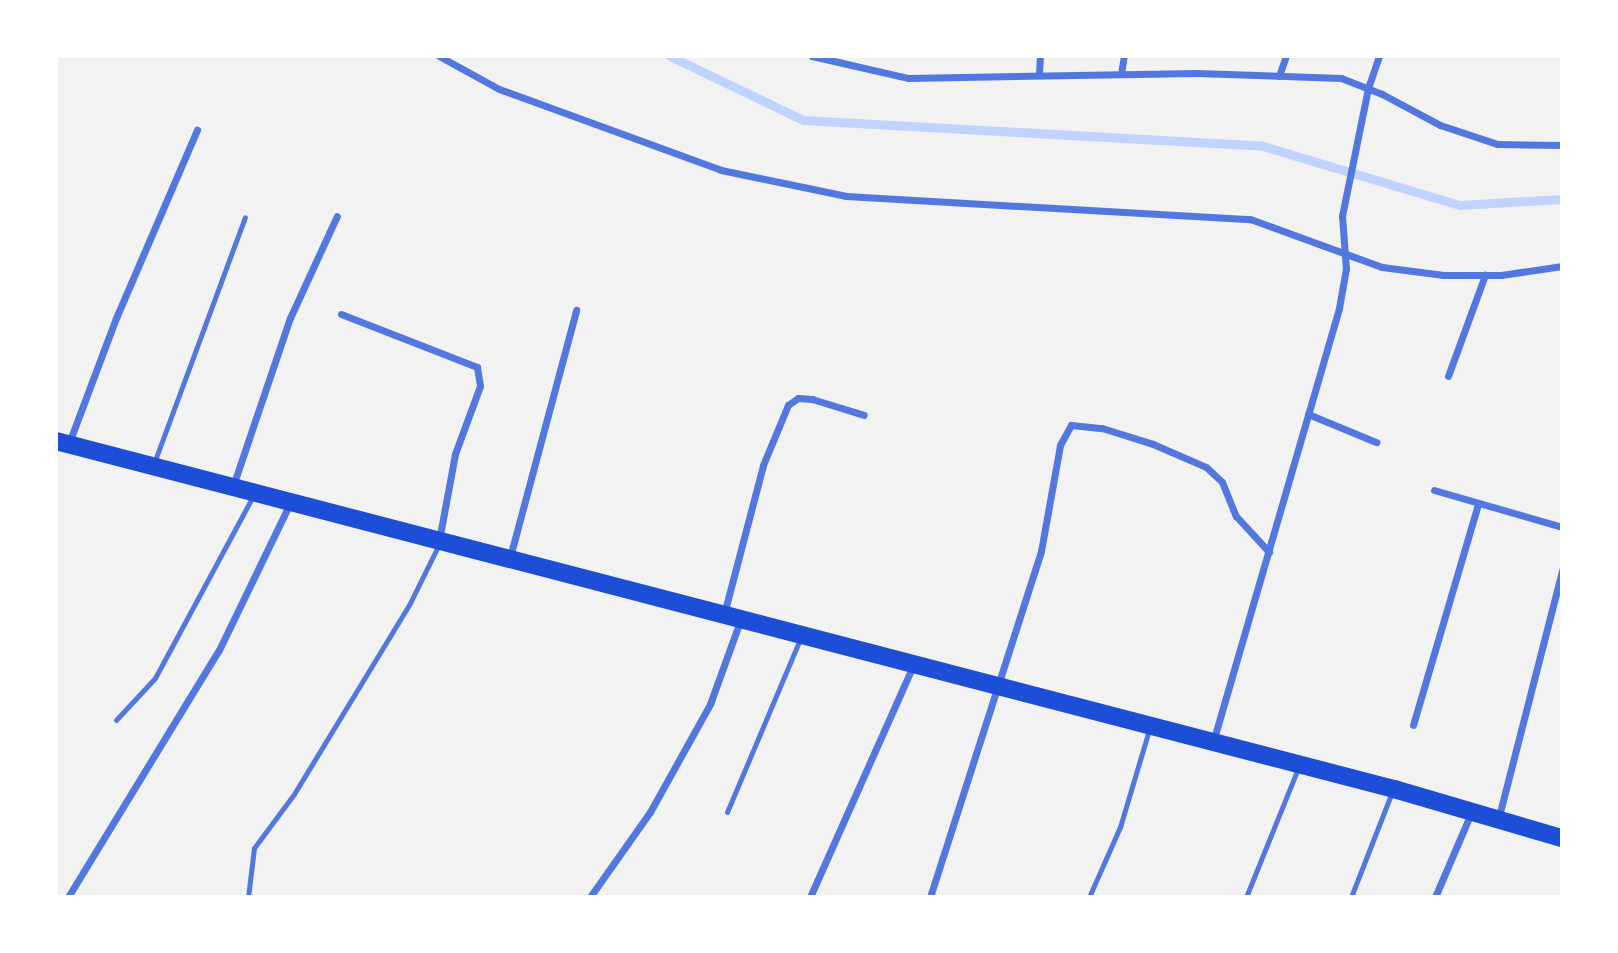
<!DOCTYPE html>
<html>
<head>
<meta charset="utf-8">
<style>
  body { margin:0 }
  #map { position:relative; width:1618px; height:953px; overflow:hidden; background:#f2f2f2; font-family:"Archivo Narrow",sans-serif }
  div>[style] { position:absolute }
  [style*='--x'] { left:calc(var(--x)*1px); top:calc(var(--y)*1px); width:calc(var(--w)*1px); rotate:calc(var(--a)*1deg) }
  .stream>* { height:9px; margin:-4.5px; padding:0 4.5px; transform-origin:4.5px; border-radius:4.5px; background:#bfd3fe }
  .service>* { height:5px; margin:-2.5px; padding:0 2.5px; transform-origin:2.5px; border-radius:2.5px; background:#5277de }
  .minor>* { height:7px; margin:-3.5px; padding:0 3.5px; transform-origin:3.5px; border-radius:3.5px; background:#5277de }
  .primary>* { height:18px; margin:-9px; padding:0 9px; transform-origin:9px; border-radius:9px; background:#1d4ed8 }
  span { translate:-50% -50%; white-space:nowrap; text-align:center; line-height:1.15; -webkit-text-stroke:6px #fff; paint-order:stroke }
  .frame { position:absolute; inset:0; border:58px solid #fff; pointer-events:none }
</style>
</head>
<body>
<div id="map">
  <div class="stream">
    <i style="--x:670;--y:56;--w:148;--a:25.7"></i>
    <i style="--x:803;--y:120;--w:461;--a:3.2"></i>
    <i style="--x:1263;--y:146;--w:206;--a:16.7"></i>
    <i style="--x:1460;--y:205;--w:102;--a:-3.4"></i>
  </div>
  <div class="service">
    <i style="--x:154;--y:463;--w:262;--a:-69.7"></i>
    <i style="--x:116;--y:720;--w:57;--a:-47.1"></i>
    <i style="--x:155;--y:678;--w:207;--a:-61.7"></i>
    <i style="--x:727;--y:812;--w:188;--a:-67.1"></i>
    <i style="--x:248;--y:897;--w:49;--a:-83"></i>
    <i style="--x:254;--y:848;--w:67;--a:-53.5"></i>
    <i style="--x:294;--y:794;--w:223;--a:-58.7"></i>
    <i style="--x:410;--y:603;--w:66;--a:-63.8"></i>
    <i style="--x:1089;--y:897;--w:77;--a:-66.1"></i>
    <i style="--x:1120;--y:827;--w:101;--a:-73.4"></i>
    <i style="--x:1246;--y:897;--w:139;--a:-68"></i>
    <i style="--x:1351;--y:897;--w:113;--a:-68.7"></i>
  </div>
  <div class="minor">
    <i style="--x:439;--y:56;--w:68;--a:28.8"></i>
    <i style="--x:499;--y:89;--w:236;--a:20"></i>
    <i style="--x:721;--y:170;--w:128;--a:11.7"></i>
    <i style="--x:846;--y:196;--w:405;--a:3.3"></i>
    <i style="--x:1250;--y:219;--w:140;--a:20"></i>
    <i style="--x:1382;--y:267;--w:62;--a:7.5"></i>
    <i style="--x:1443;--y:275;--w:58;--a:0"></i>
    <i style="--x:1501;--y:275;--w:62;--a:-8.4"></i>
    <i style="--x:812;--y:56;--w:98;--a:12.9"></i>
    <i style="--x:908;--y:78;--w:289;--a:-1"></i>
    <i style="--x:1197;--y:73;--w:144;--a:2"></i>
    <i style="--x:1341;--y:78;--w:44;--a:21.3"></i>
    <i style="--x:1382;--y:94;--w:66;--a:28.1"></i>
    <i style="--x:1440;--y:125;--w:60;--a:18.4"></i>
    <i style="--x:1497;--y:144;--w:65;--a:0.9"></i>
    <i style="--x:1039;--y:74;--w:18;--a:-87"></i>
    <i style="--x:1121;--y:74;--w:18;--a:-81"></i>
    <i style="--x:1279;--y:76;--w:21;--a:-71"></i>
    <i style="--x:341;--y:314;--w:146;--a:21.3"></i>
    <i style="--x:477;--y:367;--w:19;--a:81"></i>
    <i style="--x:480;--y:386;--w:72;--a:110.2"></i>
    <i style="--x:455;--y:454;--w:87;--a:100.5"></i>
    <i style="--x:1448;--y:376;--w:108;--a:-69.9"></i>
    <i style="--x:1308;--y:414;--w:74;--a:22.4"></i>
    <i style="--x:69;--y:443;--w:134;--a:-69.4"></i>
    <i style="--x:116;--y:318;--w:205;--a:-66.7"></i>
    <i style="--x:233;--y:486;--w:177;--a:-71.3"></i>
    <i style="--x:290;--y:318;--w:112;--a:-65.3"></i>
    <i style="--x:1434;--y:490;--w:133;--a:16.1"></i>
    <i style="--x:510;--y:557;--w:256;--a:-75"></i>
    <i style="--x:724;--y:614;--w:154;--a:-75.3"></i>
    <i style="--x:763;--y:465;--w:65;--a:-67.4"></i>
    <i style="--x:788;--y:405;--w:12;--a:-35"></i>
    <i style="--x:798;--y:398;--w:14;--a:4"></i>
    <i style="--x:812;--y:399;--w:54;--a:17.1"></i>
    <i style="--x:1413;--y:725;--w:230;--a:-73.6"></i>
    <i style="--x:1213;--y:742;--w:452;--a:-73.8"></i>
    <i style="--x:1339;--y:308;--w:40;--a:-80"></i>
    <i style="--x:1346;--y:269;--w:53;--a:-94.3"></i>
    <i style="--x:1342;--y:216;--w:131;--a:-78.5"></i>
    <i style="--x:1368;--y:88;--w:34;--a:-71"></i>
    <i style="--x:1498;--y:820;--w:258;--a:-75.6"></i>
    <i style="--x:68;--y:897;--w:289;--a:-58.6"></i>
    <i style="--x:219;--y:650;--w:163;--a:-64.2"></i>
    <i style="--x:590;--y:897;--w:104;--a:-54.8"></i>
    <i style="--x:650;--y:812;--w:124;--a:-60.9"></i>
    <i style="--x:710;--y:704;--w:88;--a:-70.1"></i>
    <i style="--x:810;--y:897;--w:253;--a:-66"></i>
    <i style="--x:930;--y:897;--w:363;--a:-72.2"></i>
    <i style="--x:1041;--y:551;--w:108;--a:-79.8"></i>
    <i style="--x:1060;--y:445;--w:23;--a:-61"></i>
    <i style="--x:1071;--y:425;--w:31;--a:6"></i>
    <i style="--x:1102;--y:428;--w:53;--a:17.4"></i>
    <i style="--x:1153;--y:444;--w:58;--a:23.5"></i>
    <i style="--x:1206;--y:467;--w:22;--a:43"></i>
    <i style="--x:1222;--y:482;--w:37;--a:68"></i>
    <i style="--x:1236;--y:516;--w:49;--a:47.5"></i>
    <i style="--x:1435;--y:897;--w:91;--a:-66.8"></i>
  </div>
  <div class="primary">
    <i style="--x:56;--y:441;--w:1383;--a:14.58"></i>
    <i style="--x:1394;--y:789;--w:175;--a:16.3"></i>
  </div>
  <div class="frame"></div>
</div>
</body>
</html>
